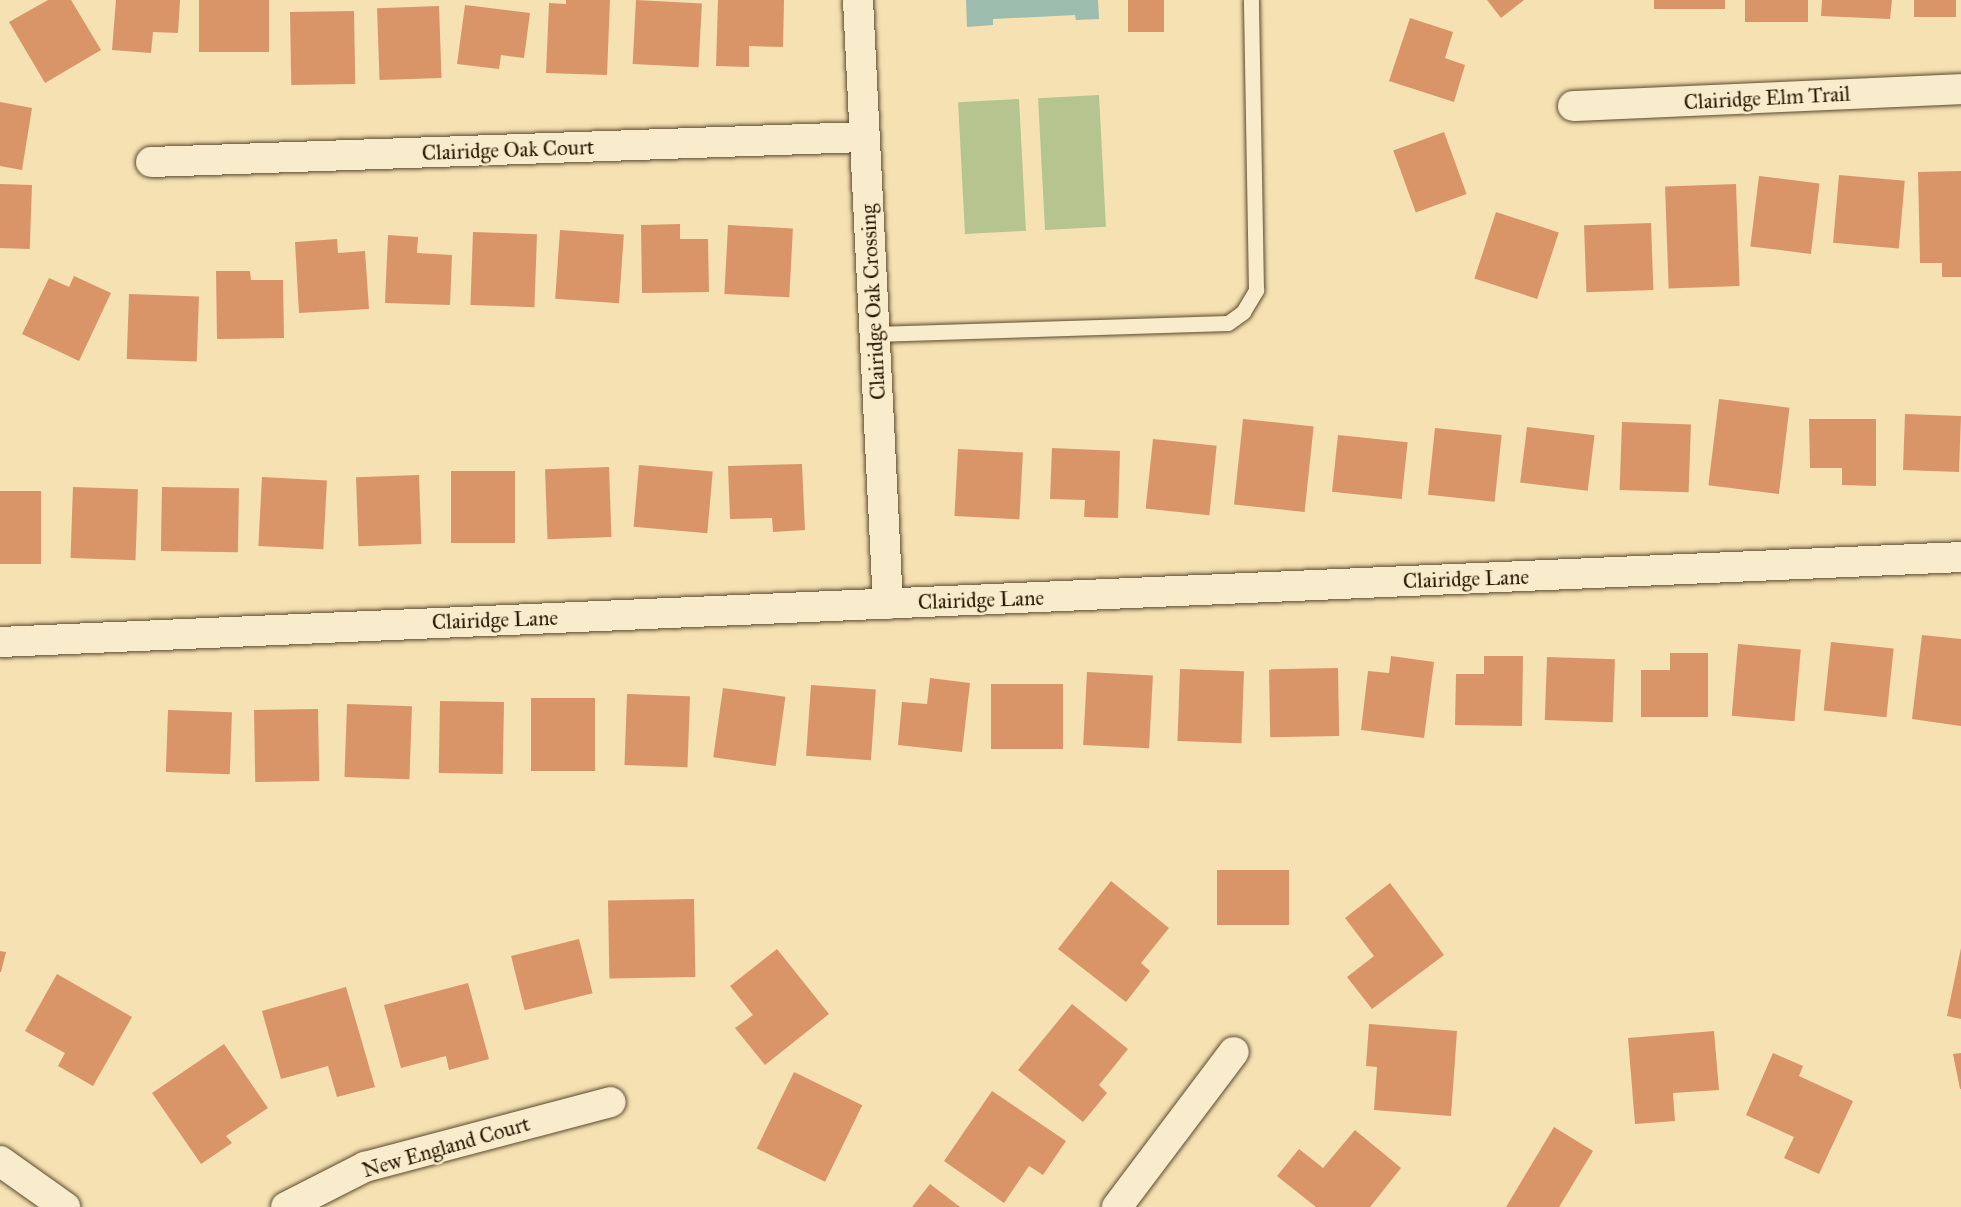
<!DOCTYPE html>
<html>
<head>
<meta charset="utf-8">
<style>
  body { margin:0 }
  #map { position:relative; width:1961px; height:1207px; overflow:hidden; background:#f5e1b2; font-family:"IM FELL Great Primer",serif }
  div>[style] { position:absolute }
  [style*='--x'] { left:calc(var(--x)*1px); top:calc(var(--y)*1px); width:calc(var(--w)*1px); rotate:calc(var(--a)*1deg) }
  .green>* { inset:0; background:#b6c490; transform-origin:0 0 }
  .water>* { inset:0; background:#9cbdae }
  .building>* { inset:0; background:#d99568; transform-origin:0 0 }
  .roads { filter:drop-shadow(0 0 2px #5b4a2d) drop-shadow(0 0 2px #5b4a2d) }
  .service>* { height:15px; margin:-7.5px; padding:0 7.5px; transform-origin:7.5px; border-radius:7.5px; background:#f8eccd }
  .minor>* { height:30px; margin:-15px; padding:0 15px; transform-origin:15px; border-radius:15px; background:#f8eccd }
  span { translate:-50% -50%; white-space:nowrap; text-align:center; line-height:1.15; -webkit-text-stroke:5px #f8eccd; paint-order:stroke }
  .street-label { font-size:21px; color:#281701 }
</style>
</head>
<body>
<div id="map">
  <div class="green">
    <i style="left:1099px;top:95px;width:132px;height:61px;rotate:87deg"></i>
    <i style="left:1019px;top:99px;width:132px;height:61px;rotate:87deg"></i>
  </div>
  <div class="water">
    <i style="clip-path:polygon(966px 0,1098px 0,1099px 19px,1076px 20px,1075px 15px,993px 19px,993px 25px,967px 27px)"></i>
  </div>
  <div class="building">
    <i style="clip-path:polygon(48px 0,71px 0,101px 50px,45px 83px,9px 22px)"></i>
    <i style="clip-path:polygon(116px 0,180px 0,178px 33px,153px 32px,151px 53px,112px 50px)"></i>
    <i style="left:199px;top:0;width:70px;height:52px"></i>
    <i style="clip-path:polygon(566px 0,610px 0,607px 75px,546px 73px,549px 3px,566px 4px)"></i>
    <i style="left:636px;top:0;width:66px;height:64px;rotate:3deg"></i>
    <i style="clip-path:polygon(718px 0,784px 0,783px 47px,749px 46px,749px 67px,716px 66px)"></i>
    <i style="left:1128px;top:0;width:36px;height:32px"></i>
    <i style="clip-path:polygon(1487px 0,1524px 0,1501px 18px)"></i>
    <i style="left:1654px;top:0;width:71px;height:9px"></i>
    <i style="left:1745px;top:0;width:63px;height:22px"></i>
    <i style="clip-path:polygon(1822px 0,1892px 0,1890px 19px,1821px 16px)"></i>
    <i style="left:1914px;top:0;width:42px;height:17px"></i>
    <i style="clip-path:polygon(465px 5px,530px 13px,524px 58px,501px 55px,499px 69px,457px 64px)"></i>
    <i style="left:439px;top:6px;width:72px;height:62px;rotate:88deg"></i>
    <i style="left:354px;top:11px;width:73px;height:64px;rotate:89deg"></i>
    <i style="clip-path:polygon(1410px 18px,1453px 32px,1445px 58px,1465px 65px,1454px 102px,1389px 81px)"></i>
    <i style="clip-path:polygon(0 102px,32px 108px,22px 170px,0 166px)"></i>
    <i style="left:1444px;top:132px;width:66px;height:54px;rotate:70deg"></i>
    <i style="clip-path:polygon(1961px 171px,1961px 277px,1942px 277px,1942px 263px,1920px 263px,1918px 172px)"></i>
    <i style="left:1839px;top:175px;width:66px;height:68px;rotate:5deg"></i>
    <i style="left:1759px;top:176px;width:61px;height:71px;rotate:7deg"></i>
    <i style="left:0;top:184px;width:32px;height:64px;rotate:2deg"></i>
    <i style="left:1736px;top:184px;width:102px;height:71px;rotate:88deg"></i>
    <i style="left:1496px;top:212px;width:66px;height:70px;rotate:18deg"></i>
    <i style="left:1651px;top:223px;width:67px;height:67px;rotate:88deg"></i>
    <i style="clip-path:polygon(680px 224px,680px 239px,708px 239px,709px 292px,642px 293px,641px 225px)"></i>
    <i style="left:728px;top:225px;width:65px;height:69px;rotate:3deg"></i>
    <i style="left:560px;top:230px;width:64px;height:69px;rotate:4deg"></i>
    <i style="left:473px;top:232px;width:64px;height:73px;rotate:2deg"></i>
    <i style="clip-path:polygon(388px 235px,418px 237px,417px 253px,452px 255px,450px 305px,385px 303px)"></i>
    <i style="clip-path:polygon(337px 239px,338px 253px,365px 251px,369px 309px,299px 313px,295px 242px)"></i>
    <i style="clip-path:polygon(216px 271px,250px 271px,251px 280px,283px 280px,284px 338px,217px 339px)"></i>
    <i style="clip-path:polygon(74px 276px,111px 293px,79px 361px,22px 334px,49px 278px,69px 287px)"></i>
    <i style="left:129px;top:294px;width:70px;height:65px;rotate:2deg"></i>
    <i style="left:1719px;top:399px;width:71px;height:87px;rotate:7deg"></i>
    <i style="left:1905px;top:414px;width:56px;height:56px;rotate:2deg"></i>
    <i style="left:1243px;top:419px;width:71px;height:86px;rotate:6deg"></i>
    <i style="clip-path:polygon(1809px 419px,1876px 419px,1876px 486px,1842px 485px,1842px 468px,1810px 468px)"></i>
    <i style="left:1622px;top:422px;width:69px;height:68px;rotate:2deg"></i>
    <i style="left:1527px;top:427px;width:68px;height:56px;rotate:7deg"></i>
    <i style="left:1435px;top:428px;width:67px;height:67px;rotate:6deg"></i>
    <i style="left:1338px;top:435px;width:70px;height:57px;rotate:6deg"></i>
    <i style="left:1153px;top:439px;width:64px;height:70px;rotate:6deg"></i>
    <i style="clip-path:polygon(1052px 448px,1120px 451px,1118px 518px,1084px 517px,1085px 500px,1050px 499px)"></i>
    <i style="left:958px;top:449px;width:65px;height:67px;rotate:3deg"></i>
    <i style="clip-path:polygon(802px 464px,805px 530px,773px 532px,772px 518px,730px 519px,728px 466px)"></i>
    <i style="left:639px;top:465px;width:74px;height:62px;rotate:5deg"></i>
    <i style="left:609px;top:467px;width:70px;height:64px;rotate:88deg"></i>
    <i style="left:451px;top:471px;width:64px;height:72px"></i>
    <i style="left:419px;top:475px;width:69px;height:63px;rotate:88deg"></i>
    <i style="left:262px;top:477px;width:65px;height:69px;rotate:3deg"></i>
    <i style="left:73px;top:487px;width:65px;height:71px;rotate:2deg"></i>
    <i style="left:162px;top:487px;width:77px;height:64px;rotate:1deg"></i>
    <i style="left:0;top:491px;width:41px;height:73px"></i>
    <i style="clip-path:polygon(1922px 635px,1961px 639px,1961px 726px,1912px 719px)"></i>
    <i style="left:1831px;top:642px;width:63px;height:69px;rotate:6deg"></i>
    <i style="left:1738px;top:644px;width:63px;height:72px;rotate:5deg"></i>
    <i style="clip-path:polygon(1670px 653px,1708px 653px,1708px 717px,1641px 717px,1641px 670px,1670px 670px)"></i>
    <i style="clip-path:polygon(1391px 656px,1434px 662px,1424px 738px,1361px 730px,1368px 671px,1389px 673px)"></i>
    <i style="clip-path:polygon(1484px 656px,1523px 656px,1522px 726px,1455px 725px,1456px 674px,1484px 674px)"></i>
    <i style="left:1547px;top:657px;width:68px;height:63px;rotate:2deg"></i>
    <i style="left:1338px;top:668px;width:68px;height:69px;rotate:89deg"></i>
    <i style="left:1180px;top:669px;width:64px;height:72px;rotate:2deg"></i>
    <i style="left:1087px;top:672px;width:66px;height:73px;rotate:3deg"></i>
    <i style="clip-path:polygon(930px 678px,970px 683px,962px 752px,898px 745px,902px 702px,927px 704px)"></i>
    <i style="left:991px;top:684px;width:72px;height:65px"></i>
    <i style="left:811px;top:685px;width:65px;height:71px;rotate:4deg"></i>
    <i style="left:723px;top:688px;width:63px;height:70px;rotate:8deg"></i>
    <i style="left:627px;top:694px;width:63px;height:71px;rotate:2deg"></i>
    <i style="left:531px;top:698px;width:64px;height:73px"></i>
    <i style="left:440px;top:701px;width:64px;height:72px;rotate:1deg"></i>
    <i style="left:347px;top:704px;width:65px;height:73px;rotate:2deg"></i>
    <i style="left:318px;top:709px;width:72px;height:64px;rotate:89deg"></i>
    <i style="left:168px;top:710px;width:64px;height:62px;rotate:2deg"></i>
    <i style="left:1217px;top:870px;width:72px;height:55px"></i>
    <i style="clip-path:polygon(1111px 881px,1169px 928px,1141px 963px,1150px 971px,1126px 1002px,1058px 949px)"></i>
    <i style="clip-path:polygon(1390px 883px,1444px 955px,1372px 1009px,1347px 977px,1374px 956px,1345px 918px)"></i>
    <i style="left:694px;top:899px;width:78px;height:86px;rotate:89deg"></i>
    <i style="left:579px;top:939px;width:56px;height:70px;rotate:76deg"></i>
    <i style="clip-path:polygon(1961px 948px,1961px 1019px,1947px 1016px)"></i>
    <i style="clip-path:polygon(777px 949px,829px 1014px,765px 1065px,735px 1028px,753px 1015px,730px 986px)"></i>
    <i style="clip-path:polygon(0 951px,6px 952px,1px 972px,0 972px)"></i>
    <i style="clip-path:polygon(57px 974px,132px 1017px,93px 1086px,58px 1066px,65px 1053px,25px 1031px)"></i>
    <i style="clip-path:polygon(468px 983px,489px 1059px,449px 1070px,446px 1056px,401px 1068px,384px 1005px)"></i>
    <i style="clip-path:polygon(346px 987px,375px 1087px,337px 1097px,328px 1066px,281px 1079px,262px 1011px)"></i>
    <i style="clip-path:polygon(1072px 1004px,1128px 1049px,1099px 1085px,1107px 1093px,1083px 1122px,1018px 1070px)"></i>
    <i style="clip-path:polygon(1369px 1024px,1457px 1031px,1451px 1116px,1374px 1110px,1377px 1067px,1366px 1066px)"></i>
    <i style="clip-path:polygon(1714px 1031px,1719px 1090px,1673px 1093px,1675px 1121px,1635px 1124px,1628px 1038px)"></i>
    <i style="clip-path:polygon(224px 1044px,268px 1108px,226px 1136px,232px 1143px,201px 1164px,152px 1093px)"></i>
    <i style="clip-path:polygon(1773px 1053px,1803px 1066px,1799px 1076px,1853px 1101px,1819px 1174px,1784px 1158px,1794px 1137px,1746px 1115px)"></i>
    <i style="clip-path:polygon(1961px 1053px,1961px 1089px,1960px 1089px,1953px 1054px)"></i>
    <i style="left:794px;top:1072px;width:76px;height:85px;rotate:26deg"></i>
    <i style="clip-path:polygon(992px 1091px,1066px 1141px,1043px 1175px,1029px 1166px,1004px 1203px,944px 1161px)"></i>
    <i style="clip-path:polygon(1554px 1127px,1593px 1151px,1559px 1207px,1506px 1207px)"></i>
    <i style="clip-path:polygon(1355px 1130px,1401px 1168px,1370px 1207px,1316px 1207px,1277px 1176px,1299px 1149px,1323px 1168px)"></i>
    <i style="clip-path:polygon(930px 1184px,960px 1207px,912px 1207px)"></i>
  </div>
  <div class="roads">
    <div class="service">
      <i style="--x:874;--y:334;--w:354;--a:-1.8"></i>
      <i style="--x:1228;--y:323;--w:19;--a:-36"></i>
      <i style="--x:1243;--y:312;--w:26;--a:-59"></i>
      <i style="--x:1256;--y:290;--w:290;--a:-91"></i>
    </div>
    <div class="minor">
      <i style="--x:858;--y:0;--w:605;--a:87.16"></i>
      <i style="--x:1573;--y:106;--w:388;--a:-2.5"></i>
      <i style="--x:151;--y:162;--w:713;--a:-2.01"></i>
      <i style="--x:0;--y:642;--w:1963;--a:-2.48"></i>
      <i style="--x:0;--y:1161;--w:80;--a:35.3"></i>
      <i style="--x:286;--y:1207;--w:89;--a:-26.9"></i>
      <i style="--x:365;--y:1167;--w:254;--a:-14.8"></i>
      <i style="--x:1117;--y:1207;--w:194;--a:-53"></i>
    </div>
  </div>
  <div class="street-label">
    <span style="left:1767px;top:98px;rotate:-3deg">Clairidge Elm Trail</span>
    <span style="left:508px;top:150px;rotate:-2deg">Clairidge Oak Court</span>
    <span style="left:873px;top:302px;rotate:-93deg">Clairidge Oak Crossing</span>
    <span style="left:1466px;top:579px;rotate:-2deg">Clairidge Lane</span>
    <span style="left:981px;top:600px;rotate:-2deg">Clairidge Lane</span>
    <span style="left:495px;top:620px;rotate:-2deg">Clairidge Lane</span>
    <span style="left:446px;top:1147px;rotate:-16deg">New England Court</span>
  </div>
</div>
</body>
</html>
